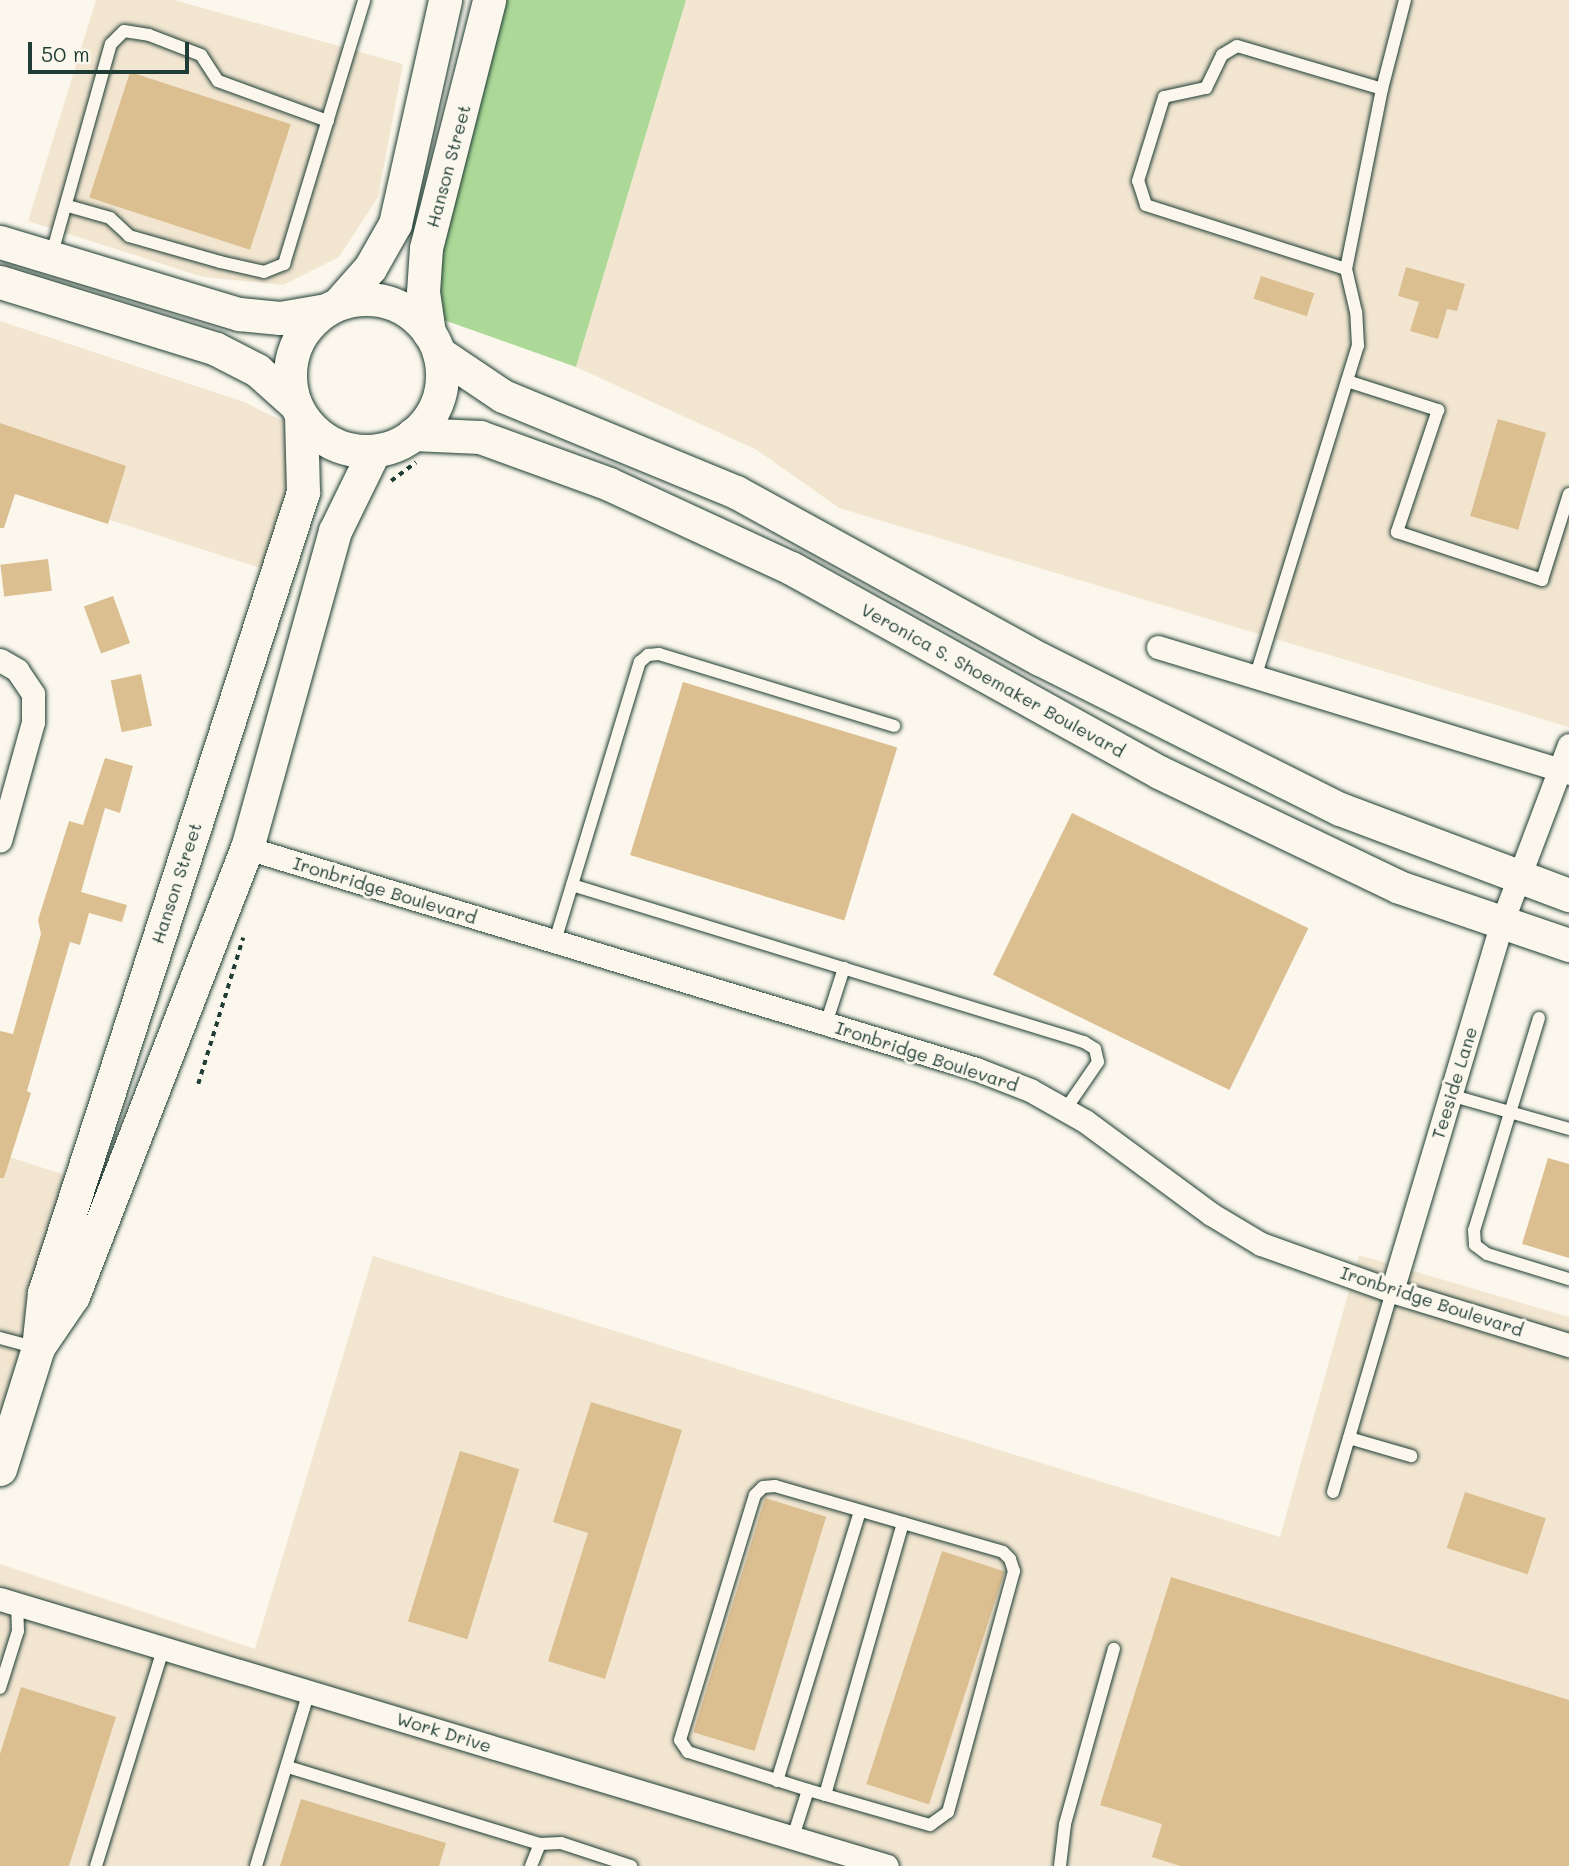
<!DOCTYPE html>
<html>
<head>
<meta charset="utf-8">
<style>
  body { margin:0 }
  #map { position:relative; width:1569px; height:1866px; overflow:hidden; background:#fbf7ec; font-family:Mali,sans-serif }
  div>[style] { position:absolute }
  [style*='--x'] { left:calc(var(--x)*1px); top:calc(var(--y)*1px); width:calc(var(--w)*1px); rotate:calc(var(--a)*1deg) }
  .built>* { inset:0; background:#f2e6d1 }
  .green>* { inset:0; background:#acd997 }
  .building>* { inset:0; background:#dcbf91; transform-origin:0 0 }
  .path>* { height:3.5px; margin-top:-1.75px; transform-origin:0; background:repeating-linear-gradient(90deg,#1f3d34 0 5px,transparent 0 10px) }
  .roads { filter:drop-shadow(0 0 2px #1f3d34) drop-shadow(0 0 2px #1f3d34) }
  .lane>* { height:12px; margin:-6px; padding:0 6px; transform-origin:6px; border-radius:6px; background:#fbf7ec }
  .street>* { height:23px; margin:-11.5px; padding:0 11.5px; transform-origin:11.5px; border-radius:11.5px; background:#fbf7ec }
  .secondary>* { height:33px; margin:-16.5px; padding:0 16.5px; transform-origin:16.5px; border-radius:16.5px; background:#fbf7ec }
  .secondary>.ring { margin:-16.5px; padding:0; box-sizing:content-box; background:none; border:33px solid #fbf7ec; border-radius:50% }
  span { translate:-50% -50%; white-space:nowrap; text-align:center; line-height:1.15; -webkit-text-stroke:6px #fbf7ec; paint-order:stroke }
  .street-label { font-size:18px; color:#1f3d34 }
  .scale { position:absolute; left:28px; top:42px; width:161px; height:32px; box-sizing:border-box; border:4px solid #1f3d34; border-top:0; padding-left:9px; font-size:21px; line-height:24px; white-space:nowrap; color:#1f3d34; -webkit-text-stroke:5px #fbf7ec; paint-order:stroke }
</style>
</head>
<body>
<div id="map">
  <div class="built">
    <i style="clip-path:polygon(96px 0,174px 0,403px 64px,378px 197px,339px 257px,283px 285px,203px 277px,28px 221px)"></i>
    <i style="clip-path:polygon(686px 0,1569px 0,1569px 727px,839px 508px,757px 450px,576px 367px)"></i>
    <i style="clip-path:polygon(0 321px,244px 402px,289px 424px,290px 490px,264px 569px,0 485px)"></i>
    <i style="clip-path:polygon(0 1154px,68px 1176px,0 1427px)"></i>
    <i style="clip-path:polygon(1359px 1255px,1569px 1317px,1569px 1866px,0 1866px,0 1564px,255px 1649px,373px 1256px,1280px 1537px)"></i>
  </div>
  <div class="green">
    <i style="clip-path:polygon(501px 0,686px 0,576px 367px,441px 319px,436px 274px)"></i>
  </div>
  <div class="building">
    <i style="left:130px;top:72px;width:169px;height:132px;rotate:18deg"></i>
    <i style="clip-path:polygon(1406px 267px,1465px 284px,1457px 311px,1447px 309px,1438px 339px,1410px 331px,1419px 302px,1398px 296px)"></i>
    <i style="left:1261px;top:276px;width:56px;height:24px;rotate:18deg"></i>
    <i style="left:1498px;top:419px;width:50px;height:101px;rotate:16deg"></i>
    <i style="clip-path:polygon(0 423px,126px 466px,108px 524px,15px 494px,4px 528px,0 528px)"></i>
    <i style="left:48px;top:559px;width:32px;height:48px;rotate:83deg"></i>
    <i style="left:113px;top:596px;width:50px;height:31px;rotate:70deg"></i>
    <i style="left:141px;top:674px;width:53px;height:31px;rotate:78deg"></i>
    <i style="left:683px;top:682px;width:224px;height:181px;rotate:17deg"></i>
    <i style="clip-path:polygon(105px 758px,133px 766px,120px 813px,105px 808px,81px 892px,127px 905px,122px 922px,89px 913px,80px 945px,70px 942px,27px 1091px,31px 1093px,4px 1178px,0 1178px,0 1031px,13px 1034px,41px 934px,38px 920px,69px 821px,83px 825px)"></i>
    <i style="left:1072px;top:813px;width:263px;height:180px;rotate:26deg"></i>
    <i style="clip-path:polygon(1548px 1158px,1569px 1164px,1569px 1258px,1522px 1244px)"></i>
    <i style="clip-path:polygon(591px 1402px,682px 1430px,605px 1679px,548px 1661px,588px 1533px,553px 1522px)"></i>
    <i style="left:460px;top:1451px;width:62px;height:178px;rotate:17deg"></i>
    <i style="left:1465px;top:1492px;width:85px;height:59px;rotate:18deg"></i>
    <i style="left:765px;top:1498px;width:64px;height:245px;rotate:17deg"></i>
    <i style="left:942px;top:1551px;width:66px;height:245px;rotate:18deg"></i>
    <i style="clip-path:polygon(1171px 1577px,1569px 1700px,1569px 1866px,1180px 1866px,1152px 1857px,1162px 1824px,1100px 1805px)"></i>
    <i style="clip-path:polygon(21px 1687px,116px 1717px,69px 1866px,0 1866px,0 1754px)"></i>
    <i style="clip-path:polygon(301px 1799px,446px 1843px,439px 1866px,280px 1866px)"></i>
  </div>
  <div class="path">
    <i style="--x:391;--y:481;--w:31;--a:-37"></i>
    <i style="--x:198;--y:1084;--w:153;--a:-72.9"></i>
  </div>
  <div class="roads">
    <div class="lane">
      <i style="--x:1382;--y:89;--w:92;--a:-75.5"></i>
      <i style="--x:68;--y:206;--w:44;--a:15.9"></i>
      <i style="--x:110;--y:218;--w:26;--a:43"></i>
      <i style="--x:129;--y:236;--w:95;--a:15.9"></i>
      <i style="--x:220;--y:262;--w:45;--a:12.8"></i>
      <i style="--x:264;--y:272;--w:22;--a:-22"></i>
      <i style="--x:284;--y:264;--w:276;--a:-73.1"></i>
      <i style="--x:51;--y:257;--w:221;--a:-74.3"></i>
      <i style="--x:111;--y:44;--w:18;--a:-45"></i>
      <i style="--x:124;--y:31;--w:25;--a:9"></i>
      <i style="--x:149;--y:35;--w:56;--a:21"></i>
      <i style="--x:201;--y:55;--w:31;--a:57"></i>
      <i style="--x:218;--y:81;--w:117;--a:20"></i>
      <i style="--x:1347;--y:381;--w:96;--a:17.7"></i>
      <i style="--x:1438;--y:410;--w:129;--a:108.6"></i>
      <i style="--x:1397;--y:532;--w:153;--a:18.3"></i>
      <i style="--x:1542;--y:580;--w:90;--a:-72.6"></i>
      <i style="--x:1255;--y:678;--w:348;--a:-72.8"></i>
      <i style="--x:1358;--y:346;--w:34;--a:-93"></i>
      <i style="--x:1356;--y:312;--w:44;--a:-103.1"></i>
      <i style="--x:1346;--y:269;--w:210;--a:-162.3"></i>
      <i style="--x:1146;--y:205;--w:25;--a:-108"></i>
      <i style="--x:1138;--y:181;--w:88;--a:-72.8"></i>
      <i style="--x:1164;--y:97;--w:43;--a:-12.1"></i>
      <i style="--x:1206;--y:88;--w:37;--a:-64"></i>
      <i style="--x:1222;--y:55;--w:17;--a:-31"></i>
      <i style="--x:1237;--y:46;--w:151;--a:16.5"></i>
      <i style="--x:1382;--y:89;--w:184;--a:101.3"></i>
      <i style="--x:572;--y:885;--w:536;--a:17.05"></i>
      <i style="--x:1084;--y:1042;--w:13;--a:32"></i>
      <i style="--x:1095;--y:1049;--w:13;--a:77"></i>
      <i style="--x:1098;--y:1062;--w:58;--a:124.5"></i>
      <i style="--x:555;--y:941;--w:292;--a:-73.1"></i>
      <i style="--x:640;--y:662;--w:11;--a:-41"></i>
      <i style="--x:648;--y:655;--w:11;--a:-5"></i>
      <i style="--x:659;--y:654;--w:246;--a:17"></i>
      <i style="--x:1539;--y:1018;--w:222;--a:107"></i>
      <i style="--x:1474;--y:1230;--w:15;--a:86"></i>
      <i style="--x:1475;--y:1245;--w:15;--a:37"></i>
      <i style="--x:1487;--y:1254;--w:86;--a:17"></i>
      <i style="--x:826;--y:1024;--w:59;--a:-72.2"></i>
      <i style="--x:1450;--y:1095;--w:124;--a:15.9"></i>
      <i style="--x:0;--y:1338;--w:39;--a:15"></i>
      <i style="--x:1349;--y:1438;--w:65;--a:16.2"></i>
      <i style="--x:1333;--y:1492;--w:209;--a:-73.6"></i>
      <i style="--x:0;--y:1688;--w:60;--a:-72.5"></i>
      <i style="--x:18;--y:1631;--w:27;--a:-92"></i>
      <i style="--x:288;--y:1767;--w:264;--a:17"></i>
      <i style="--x:777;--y:1781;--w:282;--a:-72.9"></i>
      <i style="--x:825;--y:1795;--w:283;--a:-74"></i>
      <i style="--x:793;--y:1837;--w:49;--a:-72.3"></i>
      <i style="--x:808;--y:1790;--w:126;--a:-162.4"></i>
      <i style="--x:688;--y:1752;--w:14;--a:-124"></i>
      <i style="--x:680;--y:1740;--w:256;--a:-73"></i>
      <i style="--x:755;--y:1495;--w:11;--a:-45"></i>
      <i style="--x:763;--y:1487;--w:12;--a:-5"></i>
      <i style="--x:775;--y:1486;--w:237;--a:16.1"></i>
      <i style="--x:1003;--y:1552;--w:10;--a:45"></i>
      <i style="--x:1010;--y:1559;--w:13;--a:72"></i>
      <i style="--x:1014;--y:1571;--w:250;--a:105.3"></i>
      <i style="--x:948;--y:1812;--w:22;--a:144"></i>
      <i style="--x:930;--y:1825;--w:127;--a:-164"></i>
      <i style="--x:96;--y:1866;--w:227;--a:-72.8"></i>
      <i style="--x:256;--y:1866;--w:182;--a:-73.1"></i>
      <i style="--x:531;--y:1866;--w:24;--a:-68"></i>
      <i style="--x:540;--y:1844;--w:21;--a:-3"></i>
      <i style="--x:561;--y:1843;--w:74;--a:18.2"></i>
      <i style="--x:1060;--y:1866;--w:42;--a:-83.2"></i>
      <i style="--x:1065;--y:1824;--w:182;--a:-74.4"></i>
    </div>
    <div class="street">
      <i style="--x:1158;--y:647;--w:430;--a:17"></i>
      <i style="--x:0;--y:660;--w:20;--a:30"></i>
      <i style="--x:17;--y:670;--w:29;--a:56"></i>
      <i style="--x:33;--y:694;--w:28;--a:90"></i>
      <i style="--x:33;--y:722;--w:123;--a:105.5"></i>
      <i style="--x:247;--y:848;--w:762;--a:16.86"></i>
      <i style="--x:976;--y:1069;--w:58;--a:21.3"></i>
      <i style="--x:1030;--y:1090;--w:63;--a:29.4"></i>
      <i style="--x:1085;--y:1121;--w:157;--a:36.4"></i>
      <i style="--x:1211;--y:1214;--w:58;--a:31"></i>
      <i style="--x:1261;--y:1244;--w:139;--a:19.7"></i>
      <i style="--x:1392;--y:1291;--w:185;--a:17"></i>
      <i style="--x:1392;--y:1291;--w:385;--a:-73.4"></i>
      <i style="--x:1502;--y:922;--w:189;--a:-69.3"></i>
      <i style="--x:0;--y:1599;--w:926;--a:16.75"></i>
    </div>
    <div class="secondary">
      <i style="--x:0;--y:242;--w:250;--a:16.8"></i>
      <i style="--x:239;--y:314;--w:41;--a:5.6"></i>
      <i style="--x:280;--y:318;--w:47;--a:-9.9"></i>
      <i style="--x:0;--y:282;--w:226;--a:17.2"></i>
      <i style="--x:216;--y:349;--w:46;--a:27.1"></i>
      <i style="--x:257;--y:370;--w:51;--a:41.8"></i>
      <i class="ring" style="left:290px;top:299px;width:119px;height:119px"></i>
      <i style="--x:339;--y:303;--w:47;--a:-48.5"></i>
      <i style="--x:370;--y:268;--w:51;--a:-60.4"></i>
      <i style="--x:395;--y:224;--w:230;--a:-77.4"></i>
      <i style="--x:429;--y:333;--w:41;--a:-98.3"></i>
      <i style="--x:423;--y:292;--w:44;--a:-86.1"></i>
      <i style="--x:426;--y:248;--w:256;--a:-75.7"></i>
      <i style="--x:439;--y:353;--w:77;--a:33.9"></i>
      <i style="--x:503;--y:396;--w:252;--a:22.4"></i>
      <i style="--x:736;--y:492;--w:347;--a:28.8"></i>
      <i style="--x:1040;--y:659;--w:335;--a:26.6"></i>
      <i style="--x:1340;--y:809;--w:245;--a:20.6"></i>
      <i style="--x:413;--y:434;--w:67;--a:2.6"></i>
      <i style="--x:480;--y:437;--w:137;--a:20"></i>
      <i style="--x:609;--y:484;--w:200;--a:24.8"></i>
      <i style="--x:791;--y:568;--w:421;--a:29"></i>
      <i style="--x:1159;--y:772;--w:266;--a:25.6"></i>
      <i style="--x:1399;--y:887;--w:180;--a:18.8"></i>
      <i style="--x:41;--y:1343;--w:57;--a:-55.8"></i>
      <i style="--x:73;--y:1296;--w:481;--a:-68.8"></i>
      <i style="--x:247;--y:848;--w:329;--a:-74.5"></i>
      <i style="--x:335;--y:531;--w:89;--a:-64"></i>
      <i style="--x:0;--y:1469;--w:127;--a:-72.6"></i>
      <i style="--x:38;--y:1348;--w:55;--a:-83.8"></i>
      <i style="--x:44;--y:1293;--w:842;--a:-72.08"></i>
      <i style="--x:303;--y:492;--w:76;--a:-91.5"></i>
    </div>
  </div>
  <div class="street-label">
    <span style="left:448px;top:166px;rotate:-75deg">Hanson Street</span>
    <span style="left:993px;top:680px;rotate:29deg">Veronica S. Shoemaker Boulevard</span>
    <span style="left:176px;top:883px;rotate:-72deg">Hanson Street</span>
    <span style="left:385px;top:890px;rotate:17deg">Ironbridge Boulevard</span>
    <span style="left:927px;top:1056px;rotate:18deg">Ironbridge Boulevard</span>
    <span style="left:1454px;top:1083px;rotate:-73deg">Teeside Lane</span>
    <span style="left:1432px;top:1301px;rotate:18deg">Ironbridge Boulevard</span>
    <span style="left:444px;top:1732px;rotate:17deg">Work Drive</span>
  </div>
  <div class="scale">50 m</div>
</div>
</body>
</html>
